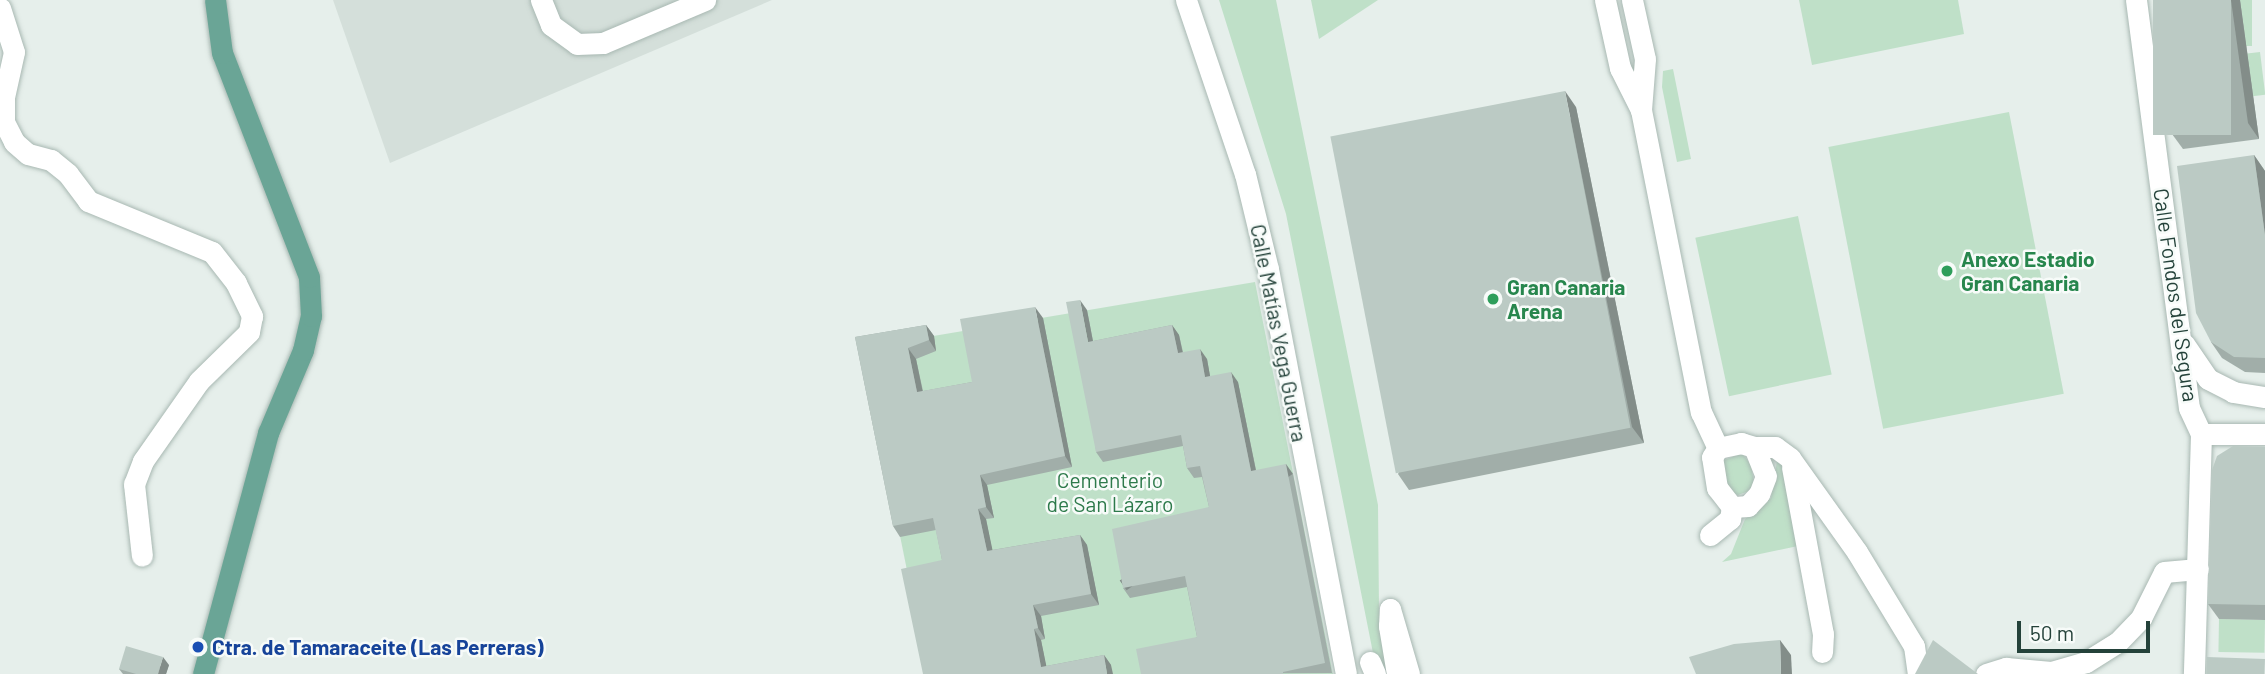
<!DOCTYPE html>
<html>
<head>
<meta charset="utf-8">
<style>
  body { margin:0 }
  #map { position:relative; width:2265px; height:674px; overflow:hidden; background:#e6efeb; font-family:Barlow,sans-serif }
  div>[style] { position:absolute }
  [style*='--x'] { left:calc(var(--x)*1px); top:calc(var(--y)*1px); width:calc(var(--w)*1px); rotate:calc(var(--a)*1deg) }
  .built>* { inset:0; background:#d4dfda }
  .green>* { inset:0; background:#bfe0c8; transform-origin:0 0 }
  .roads { filter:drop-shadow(0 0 2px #a8b8b2) drop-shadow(0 0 2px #a8b8b2) }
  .minor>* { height:21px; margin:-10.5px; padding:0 10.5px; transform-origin:10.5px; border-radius:10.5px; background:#fff }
  .major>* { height:21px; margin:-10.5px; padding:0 10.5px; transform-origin:10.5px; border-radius:10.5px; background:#6aa596 }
  .wall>* { inset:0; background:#a1aea9 }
  .shaded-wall>* { inset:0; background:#838d89; transform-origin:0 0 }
  .building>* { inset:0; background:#bbcac4; transform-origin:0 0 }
  .dots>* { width:19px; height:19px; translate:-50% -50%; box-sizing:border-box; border:4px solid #f7fbf9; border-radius:50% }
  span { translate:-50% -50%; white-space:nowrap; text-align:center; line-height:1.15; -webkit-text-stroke:5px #f7fbf9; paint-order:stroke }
  .leisure-label { font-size:21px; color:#27864d; font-weight:700 }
  .left { translate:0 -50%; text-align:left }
  .street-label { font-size:21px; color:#24423a }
  .park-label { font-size:21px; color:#2d7a4b }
  .transit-label { font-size:21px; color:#164399; font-weight:700 }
  .scale { position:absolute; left:2017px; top:621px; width:133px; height:32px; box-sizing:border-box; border:4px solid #24423a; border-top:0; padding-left:9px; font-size:21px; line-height:24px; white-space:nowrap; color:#24423a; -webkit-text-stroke:5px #f7fbf9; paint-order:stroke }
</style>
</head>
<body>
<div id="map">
  <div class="built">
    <i style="clip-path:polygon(333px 0,772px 0,390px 163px)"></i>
  </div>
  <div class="green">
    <i style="clip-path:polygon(1219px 0,1276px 0,1378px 505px,1379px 610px,1393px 674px,1379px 674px,1375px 663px,1286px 214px)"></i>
    <i style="clip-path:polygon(1311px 0,1378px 0,1319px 39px)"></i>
    <i style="clip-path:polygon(1799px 0,1958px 0,1964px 34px,1812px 65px)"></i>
    <i style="left:2238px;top:0;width:14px;height:46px"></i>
    <i style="left:2260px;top:52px;width:43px;height:15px;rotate:83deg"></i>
    <i style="clip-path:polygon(1673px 69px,1691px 159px,1677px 162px,1662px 87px,1663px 71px)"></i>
    <i style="left:2009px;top:112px;width:287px;height:184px;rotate:79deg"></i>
    <i style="left:1798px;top:216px;width:162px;height:105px;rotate:78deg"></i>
    <i style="clip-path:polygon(1255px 282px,1333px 674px,928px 674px,862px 348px)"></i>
    <i style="clip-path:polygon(1742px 453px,1751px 465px,1754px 483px,1749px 491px,1738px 495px,1728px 490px,1722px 461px)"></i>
    <i style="clip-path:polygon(1777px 461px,1782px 462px,1798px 546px,1722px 562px,1731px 554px,1745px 519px,1771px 498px)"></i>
    <i style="left:2219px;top:619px;width:46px;height:33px;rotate:1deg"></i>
  </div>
  <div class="roads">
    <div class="minor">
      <i style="--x:541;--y:0;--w:27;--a:68"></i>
      <i style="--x:551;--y:25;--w:32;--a:36"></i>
      <i style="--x:577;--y:44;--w:26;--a:-2"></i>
      <i style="--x:603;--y:43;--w:111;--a:-22.9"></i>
      <i style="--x:1186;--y:0;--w:184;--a:71.3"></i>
      <i style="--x:1245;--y:174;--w:98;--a:76.4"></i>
      <i style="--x:1268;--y:269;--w:412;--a:79.1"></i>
      <i style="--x:1605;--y:0;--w:70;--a:77.6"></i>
      <i style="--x:1620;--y:68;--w:47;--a:63.4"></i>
      <i style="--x:1641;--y:110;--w:308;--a:78.8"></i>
      <i style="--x:1701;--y:412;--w:40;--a:65"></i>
      <i style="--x:1632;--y:0;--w:60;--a:77.6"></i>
      <i style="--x:1645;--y:59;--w:51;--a:94.5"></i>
      <i style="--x:2136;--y:0;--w:411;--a:82.6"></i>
      <i style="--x:2189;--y:408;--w:29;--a:65"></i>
      <i style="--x:2201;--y:434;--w:240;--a:91.7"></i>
      <i style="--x:0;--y:8;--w:46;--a:72.3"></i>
      <i style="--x:14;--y:52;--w:46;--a:102.5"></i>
      <i style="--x:4;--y:97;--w:25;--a:90"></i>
      <i style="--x:4;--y:122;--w:22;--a:63"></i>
      <i style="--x:14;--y:142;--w:18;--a:41"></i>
      <i style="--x:28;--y:154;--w:24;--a:15"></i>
      <i style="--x:51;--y:160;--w:22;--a:39"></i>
      <i style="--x:68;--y:174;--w:34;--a:53"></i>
      <i style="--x:88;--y:201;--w:134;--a:22.4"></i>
      <i style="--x:212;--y:252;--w:39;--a:52"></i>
      <i style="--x:236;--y:283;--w:37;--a:64"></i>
      <i style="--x:252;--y:316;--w:16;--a:101"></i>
      <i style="--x:249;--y:332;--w:70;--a:135.6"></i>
      <i style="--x:199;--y:381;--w:98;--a:125"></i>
      <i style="--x:143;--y:461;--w:25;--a:111"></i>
      <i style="--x:134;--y:484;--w:72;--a:83.7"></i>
      <i style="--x:2184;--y:344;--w:42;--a:55.6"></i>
      <i style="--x:2208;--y:379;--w:28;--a:27"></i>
      <i style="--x:2233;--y:392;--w:32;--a:9"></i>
      <i style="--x:2201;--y:434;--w:64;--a:0"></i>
      <i style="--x:1741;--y:443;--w:14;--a:17"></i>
      <i style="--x:1754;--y:447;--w:31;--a:68"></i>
      <i style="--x:1766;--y:476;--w:19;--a:111"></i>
      <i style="--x:1759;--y:494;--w:16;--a:133"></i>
      <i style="--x:1748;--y:506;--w:16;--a:176"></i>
      <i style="--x:1732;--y:507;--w:24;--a:-128"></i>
      <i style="--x:1717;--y:488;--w:31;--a:-99"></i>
      <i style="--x:1712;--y:457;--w:11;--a:-56"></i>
      <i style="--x:1718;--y:448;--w:24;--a:-12"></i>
      <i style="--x:1754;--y:447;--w:21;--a:0"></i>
      <i style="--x:1775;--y:447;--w:19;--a:36"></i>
      <i style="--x:1790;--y:458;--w:115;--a:54.5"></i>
      <i style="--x:1857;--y:552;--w:110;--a:58.8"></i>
      <i style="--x:1914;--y:646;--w:28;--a:82"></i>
      <i style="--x:1792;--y:467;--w:170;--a:79.5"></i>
      <i style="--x:1823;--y:634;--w:18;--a:93"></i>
      <i style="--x:1710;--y:535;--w:26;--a:-39"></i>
      <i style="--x:1730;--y:519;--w:12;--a:-81"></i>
      <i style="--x:1370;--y:662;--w:13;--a:67"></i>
      <i style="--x:1397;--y:674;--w:49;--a:-99.5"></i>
      <i style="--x:1389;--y:626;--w:17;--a:-87"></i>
      <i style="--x:1390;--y:609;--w:68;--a:73.7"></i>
      <i style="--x:1986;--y:674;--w:21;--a:-17"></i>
      <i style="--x:2006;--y:668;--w:45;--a:5.1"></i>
      <i style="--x:2051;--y:672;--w:36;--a:-16"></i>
      <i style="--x:2086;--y:662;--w:36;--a:-32"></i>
      <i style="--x:2117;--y:643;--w:35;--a:-46"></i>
      <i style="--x:2141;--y:618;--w:51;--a:-63.4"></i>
      <i style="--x:2164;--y:572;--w:34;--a:-5"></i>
    </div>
    <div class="major">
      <i style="--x:203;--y:674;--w:250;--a:-74.9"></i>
      <i style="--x:268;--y:433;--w:90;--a:-67.1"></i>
      <i style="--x:303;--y:350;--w:35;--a:-77"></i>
      <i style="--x:311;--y:316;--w:39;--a:-93"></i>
      <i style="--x:309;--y:277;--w:240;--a:-111.2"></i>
      <i style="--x:222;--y:53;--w:53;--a:-97.5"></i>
    </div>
  </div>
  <div class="wall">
    <i style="clip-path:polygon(2153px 0,2240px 0,2259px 139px,2183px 149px,2172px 134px)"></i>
    <i style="clip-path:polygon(1576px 107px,1644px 443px,1409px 490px,1398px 474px)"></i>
    <i style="clip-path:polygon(2254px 155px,2265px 171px,2265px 373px,2245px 372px,2222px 358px,2211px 342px)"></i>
    <i style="clip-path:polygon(1087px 310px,1093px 341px,1172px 325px,1179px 335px,1183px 352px,1207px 359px,1210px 376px,1238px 382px,1256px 470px,1293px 474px,1332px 673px,1141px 674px,1197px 637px,1187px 587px,1130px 598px,1123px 588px,1209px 507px,1202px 477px,1194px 478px,1187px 468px,1183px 446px,1103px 462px,1096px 452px)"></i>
    <i style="clip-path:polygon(1043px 318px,1072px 467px,987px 485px,994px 518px,986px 519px,992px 550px,1080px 535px,1087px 545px,1099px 605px,1041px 616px,1045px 639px,1041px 640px,1046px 666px,1104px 655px,1111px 665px,923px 674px,942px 560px,936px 530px,900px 537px,893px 526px,855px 337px,926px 325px,934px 336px,936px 351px,916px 359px,923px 391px,972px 382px)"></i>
    <i style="clip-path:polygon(2265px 447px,2265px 620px,2219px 619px,2208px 604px)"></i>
    <i style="clip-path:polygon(169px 665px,166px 674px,123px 674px,119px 669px)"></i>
  </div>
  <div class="shaded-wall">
    <i style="clip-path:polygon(2231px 0,2240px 0,2259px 139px,2248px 123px)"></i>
    <i style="clip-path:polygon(1565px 91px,1576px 107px,1644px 443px,1632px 427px)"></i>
    <i style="clip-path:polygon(2254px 155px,2265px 171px,2265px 235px)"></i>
    <i style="clip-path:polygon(1080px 300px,1087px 310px,1095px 352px,1088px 342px)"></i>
    <i style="clip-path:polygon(1035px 307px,1043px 318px,1072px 467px,1065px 456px)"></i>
    <i style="clip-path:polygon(926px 325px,934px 336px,936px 351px,929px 340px)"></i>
    <i style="clip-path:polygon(1172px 325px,1179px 335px,1185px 364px,1178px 353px)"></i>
    <i style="clip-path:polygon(908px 348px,916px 359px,925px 403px,917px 392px)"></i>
    <i style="clip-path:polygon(1200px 349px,1207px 359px,1212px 387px,1205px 377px)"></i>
    <i style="clip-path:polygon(1231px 372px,1238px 382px,1258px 481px,1251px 471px)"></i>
    <i style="left:1286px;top:464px;width:12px;height:203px;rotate:55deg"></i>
    <i style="clip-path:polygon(980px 475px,987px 485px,994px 518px,986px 507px)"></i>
    <i style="clip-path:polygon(978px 509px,986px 519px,995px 562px,987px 551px)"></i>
    <i style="clip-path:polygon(1080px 535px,1087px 545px,1099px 605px,1091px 594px)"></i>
    <i style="clip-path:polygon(1033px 605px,1041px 616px,1045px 639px,1038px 628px)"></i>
    <i style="clip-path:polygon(1034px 629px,1041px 640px,1048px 674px,1041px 667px)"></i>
    <i style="clip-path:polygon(1780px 640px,1791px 655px,1792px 674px,1781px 674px)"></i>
    <i style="clip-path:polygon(1104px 655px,1111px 665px,1113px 674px,1107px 674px)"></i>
    <i style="clip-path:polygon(163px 657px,169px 665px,166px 674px,158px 674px)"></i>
  </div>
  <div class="building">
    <i style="left:2153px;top:0;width:78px;height:135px"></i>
    <i style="left:1565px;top:91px;width:343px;height:239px;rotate:79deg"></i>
    <i style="clip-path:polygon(2254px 155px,2265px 235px,2265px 358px,2234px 357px,2211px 342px,2196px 313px,2177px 166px)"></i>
    <i style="clip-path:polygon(1080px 300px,1088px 342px,1172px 325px,1178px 353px,1200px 349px,1205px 377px,1231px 372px,1251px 471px,1286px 464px,1325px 663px,1283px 672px,1283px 674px,1141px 674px,1136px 649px,1197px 637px,1185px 576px,1123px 588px,1112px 529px,1209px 507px,1200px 466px,1187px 468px,1181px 435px,1096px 452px,1066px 302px)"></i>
    <i style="clip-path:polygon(1035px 307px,1065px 456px,980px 475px,986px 507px,978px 509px,987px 551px,1080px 535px,1091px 594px,1033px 605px,1038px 628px,1034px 629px,1041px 667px,1104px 655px,1107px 674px,923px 674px,901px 569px,942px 560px,933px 518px,893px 526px,855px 337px,926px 325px,929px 340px,908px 348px,917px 392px,972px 382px,960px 319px)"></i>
    <i style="clip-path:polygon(2233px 446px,2265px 447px,2265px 605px,2208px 604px,2212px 470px,2217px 456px)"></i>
    <i style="clip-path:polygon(1780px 640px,1781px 674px,1696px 674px,1689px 657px,1734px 644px)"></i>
    <i style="clip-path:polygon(1933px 640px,1978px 674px,1915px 674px)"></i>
    <i style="clip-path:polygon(126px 646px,163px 657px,158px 674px,136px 674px,119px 669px)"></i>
    <i style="left:2207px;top:657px;width:58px;height:17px;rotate:2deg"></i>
  </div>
  <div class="dots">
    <i style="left:1947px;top:271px;background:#2e9e5b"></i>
    <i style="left:1493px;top:299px;background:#2e9e5b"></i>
    <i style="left:198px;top:647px;background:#1a4fb4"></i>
  </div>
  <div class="leisure-label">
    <span class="left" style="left:1961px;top:271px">Anexo Estadio<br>Gran Canaria</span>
    <span class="left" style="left:1507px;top:299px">Gran Canaria<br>Arena</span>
  </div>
  <div class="street-label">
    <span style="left:2176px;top:295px;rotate:82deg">Calle Fondos del Segura</span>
    <span style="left:1279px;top:333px;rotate:79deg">Calle Matías Vega Guerra</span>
  </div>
  <div class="park-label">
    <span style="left:1110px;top:492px">Cementerio<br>de San Lázaro</span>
  </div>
  <div class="transit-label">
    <span class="left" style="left:212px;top:647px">Ctra. de Tamaraceite (Las Perreras)</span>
  </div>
  <div class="scale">50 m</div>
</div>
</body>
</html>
